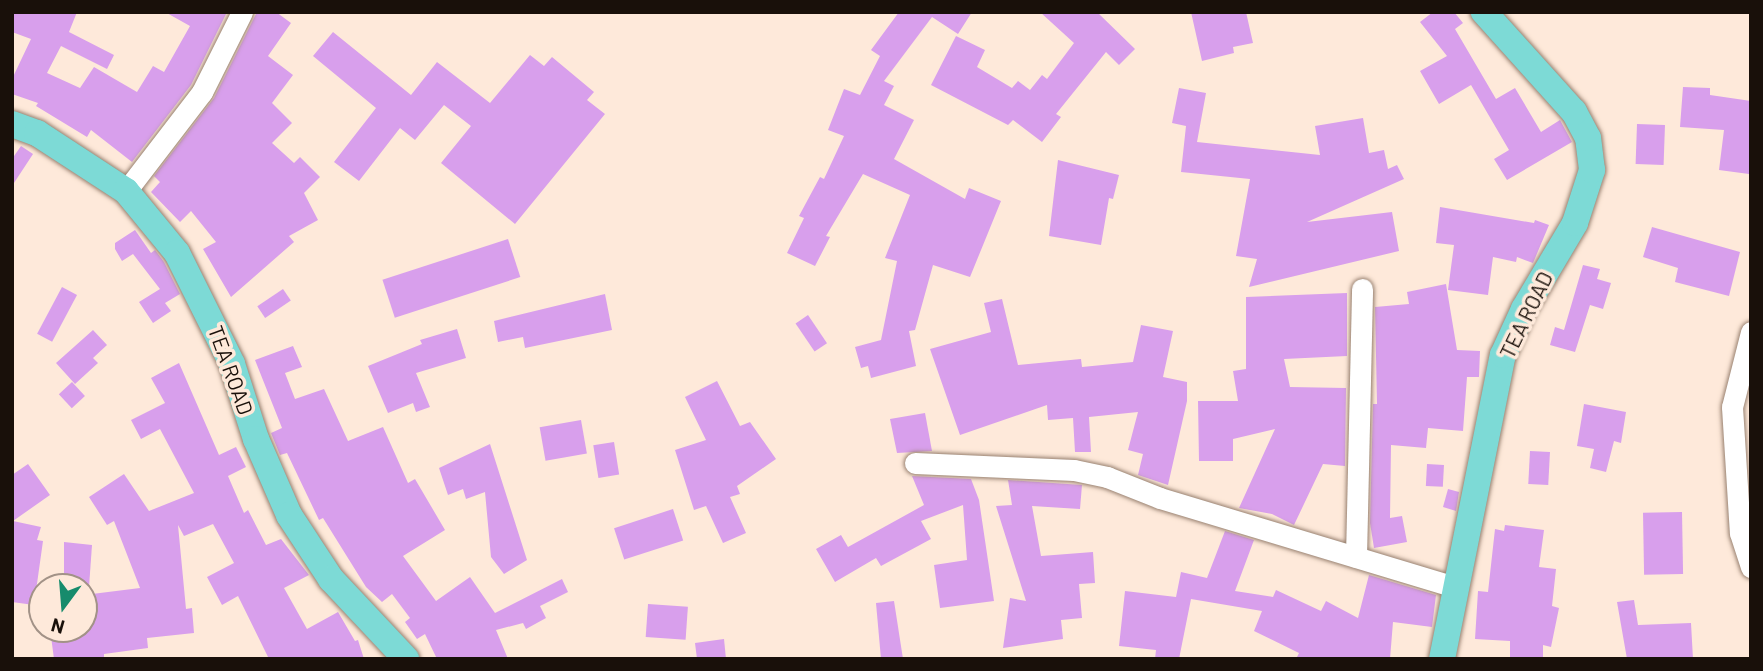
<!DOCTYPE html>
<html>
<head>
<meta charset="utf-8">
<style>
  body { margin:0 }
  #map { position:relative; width:1763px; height:671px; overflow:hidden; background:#fee9da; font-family:Barlow,sans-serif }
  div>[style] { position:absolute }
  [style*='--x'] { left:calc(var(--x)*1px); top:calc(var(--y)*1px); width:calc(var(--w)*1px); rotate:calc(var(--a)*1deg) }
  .building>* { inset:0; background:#d89fec; transform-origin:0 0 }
  .roads { filter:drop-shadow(0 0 2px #988170) drop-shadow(0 0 2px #988170) }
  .minor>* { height:21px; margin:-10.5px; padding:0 10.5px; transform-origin:10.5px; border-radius:10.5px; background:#fff }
  .major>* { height:26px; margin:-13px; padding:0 13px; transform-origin:13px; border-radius:13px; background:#7ddad6 }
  span { translate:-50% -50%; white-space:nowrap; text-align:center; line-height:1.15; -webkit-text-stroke:7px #fee9da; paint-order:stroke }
  .street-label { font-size:21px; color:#19100a }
  .frame { position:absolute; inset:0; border:14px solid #19100a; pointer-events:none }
  .north { position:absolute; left:28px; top:573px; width:70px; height:70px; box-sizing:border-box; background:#fee9da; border:2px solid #a29287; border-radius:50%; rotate:196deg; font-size:19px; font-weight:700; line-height:28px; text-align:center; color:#19100a }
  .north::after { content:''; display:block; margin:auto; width:24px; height:32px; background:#178b6c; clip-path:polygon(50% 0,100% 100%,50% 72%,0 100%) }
</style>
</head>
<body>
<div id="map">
  <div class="building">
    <i style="clip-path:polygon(12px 12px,77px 12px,69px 32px,114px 55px,107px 69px,61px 46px,47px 73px,80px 88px,94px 67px,137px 92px,153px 66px,164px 72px,190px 26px,165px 12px,227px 12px,191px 85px,132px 162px,91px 130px,87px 137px,36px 106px,38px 103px,12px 94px,12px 79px,31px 39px,12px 32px)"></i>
    <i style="clip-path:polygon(257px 12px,276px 12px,291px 23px,268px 56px,293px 75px,272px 103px,292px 123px,272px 143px,294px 163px,300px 157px,320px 177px,304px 193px,318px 220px,289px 236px,294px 242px,231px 297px,203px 249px,216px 242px,191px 211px,180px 222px,151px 192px,160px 182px,154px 176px,214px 98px)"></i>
    <i style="clip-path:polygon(899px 12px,972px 12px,958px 34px,932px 17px,884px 81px,894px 86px,884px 105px,914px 120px,894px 159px,965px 199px,969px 188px,1001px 201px,970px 277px,933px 265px,915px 330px,909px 331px,916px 366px,871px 378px,868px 366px,861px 368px,855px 347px,881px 340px,897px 261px,885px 258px,910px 195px,863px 174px,826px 236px,830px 237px,815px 266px,787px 253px,804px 218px,799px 216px,820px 177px,824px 179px,844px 136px,828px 130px,844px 89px,860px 95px,880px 56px,871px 50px)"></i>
    <i style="clip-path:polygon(1040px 12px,1097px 12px,1135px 49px,1119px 65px,1106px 52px,1056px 114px,1061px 117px,1042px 142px,1013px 120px,1008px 125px,931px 85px,956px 36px,985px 50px,977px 67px,1012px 88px,1018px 81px,1030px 90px,1042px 75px,1047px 79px,1074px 43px)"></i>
    <i style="clip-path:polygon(1191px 12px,1246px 12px,1253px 43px,1233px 47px,1234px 53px,1202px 61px)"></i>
    <i style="clip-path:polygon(1433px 12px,1454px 12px,1463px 23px,1455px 29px,1496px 99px,1515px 88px,1541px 132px,1560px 120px,1572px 142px,1507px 180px,1494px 159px,1509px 150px,1471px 85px,1439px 104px,1420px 71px,1447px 56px,1420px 22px)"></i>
    <i style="clip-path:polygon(333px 32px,411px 95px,437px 62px,490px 103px,530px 55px,544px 66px,552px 57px,594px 92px,587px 100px,605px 114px,515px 224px,441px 163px,471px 126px,444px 105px,415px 140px,400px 128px,359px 181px,334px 162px,376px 108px,313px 56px)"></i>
    <i style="clip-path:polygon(1683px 87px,1710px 88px,1710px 95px,1751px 101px,1749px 174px,1719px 170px,1724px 130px,1680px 127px)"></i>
    <i style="clip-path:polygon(1179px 88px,1206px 93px,1197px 142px,1320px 155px,1315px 126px,1363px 118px,1369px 153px,1384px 150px,1388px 169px,1397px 165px,1404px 179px,1307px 222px,1392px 212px,1399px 251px,1249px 287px,1257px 259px,1236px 256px,1250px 179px,1181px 172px,1186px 126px,1172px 123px)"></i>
    <i style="left:1637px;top:124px;width:28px;height:40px;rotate:2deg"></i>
    <i style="clip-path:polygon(21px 146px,33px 154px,12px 186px,12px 159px)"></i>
    <i style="clip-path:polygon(1058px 160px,1119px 175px,1113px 199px,1109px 198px,1101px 245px,1049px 236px)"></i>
    <i style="clip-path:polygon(1440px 207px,1534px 223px,1535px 220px,1549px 225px,1533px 263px,1517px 257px,1516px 262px,1493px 257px,1488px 295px,1448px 290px,1454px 245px,1436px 243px)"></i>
    <i style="clip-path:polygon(1652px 227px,1740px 252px,1729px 296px,1675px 282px,1678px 268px,1643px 257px)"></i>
    <i style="clip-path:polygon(135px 230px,151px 253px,155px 250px,164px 262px,180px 294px,165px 303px,171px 311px,153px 323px,139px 302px,160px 289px,133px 254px,122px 261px,115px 249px,115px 243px)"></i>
    <i style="left:508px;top:239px;width:40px;height:132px;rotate:72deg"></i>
    <i style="clip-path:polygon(1583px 265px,1600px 269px,1597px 279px,1611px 283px,1603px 309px,1590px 305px,1575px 352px,1550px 345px,1555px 327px,1564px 330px)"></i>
    <i style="clip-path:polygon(1446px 284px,1457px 350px,1480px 351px,1479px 377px,1467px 377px,1463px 431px,1428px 428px,1426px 448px,1391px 445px,1390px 518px,1402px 516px,1407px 542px,1374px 548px,1370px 523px,1373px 404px,1377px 404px,1375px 307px,1409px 304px,1407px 292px)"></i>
    <i style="left:62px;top:287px;width:17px;height:53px;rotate:28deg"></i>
    <i style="left:283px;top:289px;width:14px;height:31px;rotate:56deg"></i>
    <i style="clip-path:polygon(1347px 293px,1347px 356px,1284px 359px,1290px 387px,1346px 388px,1345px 466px,1323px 464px,1294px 525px,1272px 514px,1239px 508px,1275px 429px,1233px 439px,1233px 461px,1199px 461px,1198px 401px,1238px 401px,1233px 371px,1246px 369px,1246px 297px)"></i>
    <i style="clip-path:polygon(605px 294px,612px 330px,525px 348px,523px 337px,498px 342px,494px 321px)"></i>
    <i style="clip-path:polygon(1002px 299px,1018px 365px,1081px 359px,1082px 367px,1133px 362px,1141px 325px,1173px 331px,1163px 377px,1187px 382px,1187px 401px,1168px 485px,1138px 475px,1143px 454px,1128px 450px,1138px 412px,1089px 417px,1091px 452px,1075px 452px,1073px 418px,1048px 420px,1047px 405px,960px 435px,930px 349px,991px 332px,984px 303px)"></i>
    <i style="left:808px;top:315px;width:34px;height:15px;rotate:56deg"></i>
    <i style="clip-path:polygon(457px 329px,466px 358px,416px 373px,430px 407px,416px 412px,413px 403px,388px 413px,368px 366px,422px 344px,420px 340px)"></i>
    <i style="clip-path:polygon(93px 330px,107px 345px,93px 358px,98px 363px,75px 384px,56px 363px)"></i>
    <i style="clip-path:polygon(293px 346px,302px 367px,285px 373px,295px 399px,324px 389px,348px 441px,383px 427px,408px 483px,415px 479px,445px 530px,403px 556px,436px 601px,470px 577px,495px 613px,562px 579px,568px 592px,540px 606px,546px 618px,526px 629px,523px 623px,496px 630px,508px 659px,437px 659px,425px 634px,417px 639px,405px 622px,410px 618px,392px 594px,382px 602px,366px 587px,323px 518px,319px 520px,287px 453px,280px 455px,271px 433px,282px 428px,255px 360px)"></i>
    <i style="clip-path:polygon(179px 363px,219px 455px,236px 447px,246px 467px,228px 476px,244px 513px,248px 510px,266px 545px,281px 539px,309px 575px,284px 588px,307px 629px,338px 612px,355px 641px,358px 640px,364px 659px,269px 659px,238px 596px,222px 605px,207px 577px,234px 563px,213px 524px,184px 536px,178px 525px,186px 609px,192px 608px,194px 633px,147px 638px,148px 648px,104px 654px,104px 659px,54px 659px,50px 629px,84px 629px,84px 595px,140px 588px,114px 521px,107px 525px,89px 497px,124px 474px,149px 511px,194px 493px,160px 429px,141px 439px,131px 420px,165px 403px,151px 378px)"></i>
    <i style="clip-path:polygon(717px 381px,740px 426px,750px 422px,776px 459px,737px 486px,740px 494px,730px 497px,746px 533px,723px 543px,706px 506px,694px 510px,675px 450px,706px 440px,685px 397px)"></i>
    <i style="left:72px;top:382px;width:19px;height:18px;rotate:47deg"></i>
    <i style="clip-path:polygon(1584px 404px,1626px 412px,1621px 443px,1614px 441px,1606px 472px,1590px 468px,1594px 449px,1577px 446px)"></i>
    <i style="clip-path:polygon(925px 413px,932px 451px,897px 453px,890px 419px)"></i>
    <i style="left:581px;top:420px;width:34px;height:42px;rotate:80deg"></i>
    <i style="left:614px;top:442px;width:33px;height:21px;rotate:81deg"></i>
    <i style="clip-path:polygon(490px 444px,527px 560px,504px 574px,491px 557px,485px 492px,466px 499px,463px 489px,448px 495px,439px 468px)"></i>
    <i style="left:1530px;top:451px;width:20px;height:33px;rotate:3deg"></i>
    <i style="clip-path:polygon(28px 464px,50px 495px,13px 521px,41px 527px,37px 540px,43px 541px,34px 605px,12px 602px,12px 475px)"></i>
    <i style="left:1427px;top:464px;width:17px;height:22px;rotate:3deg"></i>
    <i style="clip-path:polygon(912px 476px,971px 479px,979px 500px,994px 601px,940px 608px,934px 565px,967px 560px,963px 505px,921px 521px,931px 539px,881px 566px,876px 558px,835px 582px,816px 549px,841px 535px,848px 547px,924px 505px)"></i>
    <i style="clip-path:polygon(1008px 480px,1082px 485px,1080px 509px,1032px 506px,1041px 556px,1093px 552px,1095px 583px,1079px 584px,1082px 618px,1061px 620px,1063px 639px,1003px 648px,1010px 598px,1026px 601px,996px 506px,1012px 505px)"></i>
    <i style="clip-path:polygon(1448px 489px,1459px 492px,1456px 511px,1443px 507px)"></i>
    <i style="left:673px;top:509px;width:33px;height:62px;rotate:72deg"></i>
    <i style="left:1682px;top:512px;width:62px;height:39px;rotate:89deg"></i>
    <i style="clip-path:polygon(1505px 525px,1544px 530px,1539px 567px,1556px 569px,1552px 606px,1559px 608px,1551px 647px,1543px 645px,1543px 659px,1510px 659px,1510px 641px,1475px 639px,1478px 591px,1488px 592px,1495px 529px,1504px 531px)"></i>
    <i style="clip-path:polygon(1225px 531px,1254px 540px,1235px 591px,1273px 597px,1276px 590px,1321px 611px,1326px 601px,1358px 618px,1369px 575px,1436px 595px,1432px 627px,1393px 622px,1390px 659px,1296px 659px,1299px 653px,1254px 631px,1262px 611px,1191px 599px,1179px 659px,1155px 659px,1156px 650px,1119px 646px,1125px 591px,1176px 597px,1181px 572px,1207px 578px)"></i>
    <i style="clip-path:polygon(64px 542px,92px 545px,89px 587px,64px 587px)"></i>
    <i style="clip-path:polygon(1634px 600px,1638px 625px,1691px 623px,1693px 659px,1627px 659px,1617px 602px)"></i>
    <i style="clip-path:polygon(894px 601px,903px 659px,881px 659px,876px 603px)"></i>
    <i style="left:648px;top:604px;width:40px;height:33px;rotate:4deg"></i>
    <i style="clip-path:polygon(724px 639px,726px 659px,697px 659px,695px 643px)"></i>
  </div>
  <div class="roads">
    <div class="minor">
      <i style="--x:126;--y:191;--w:125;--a:-52.5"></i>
      <i style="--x:202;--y:92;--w:89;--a:-63.4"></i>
      <i style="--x:1751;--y:332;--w:77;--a:104.2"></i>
      <i style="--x:1732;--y:407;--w:126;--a:86.4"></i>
      <i style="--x:1740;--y:533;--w:36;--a:72"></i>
      <i style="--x:915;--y:463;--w:159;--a:2.5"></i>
      <i style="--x:1074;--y:470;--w:34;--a:12"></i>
      <i style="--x:1107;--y:477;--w:57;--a:21.6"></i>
      <i style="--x:1160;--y:498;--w:308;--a:16.8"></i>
      <i style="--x:1356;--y:557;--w:268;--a:-88.7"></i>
    </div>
    <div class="major">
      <i style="--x:12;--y:124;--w:27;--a:20"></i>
      <i style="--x:37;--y:133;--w:106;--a:33.1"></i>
      <i style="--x:126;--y:191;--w:80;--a:50.6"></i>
      <i style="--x:177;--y:253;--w:124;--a:63.6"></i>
      <i style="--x:232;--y:364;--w:79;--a:72.3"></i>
      <i style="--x:256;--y:439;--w:83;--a:66.5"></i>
      <i style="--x:289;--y:515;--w:77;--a:56.7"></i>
      <i style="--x:331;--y:579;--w:110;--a:46.8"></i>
      <i style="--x:1442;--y:659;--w:310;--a:-78.7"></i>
      <i style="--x:1503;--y:355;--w:51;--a:-65.5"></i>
      <i style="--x:1524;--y:309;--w:100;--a:-59.3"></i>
      <i style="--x:1575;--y:223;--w:56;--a:-72.2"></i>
      <i style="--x:1592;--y:170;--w:32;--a:-97"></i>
      <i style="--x:1588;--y:138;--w:30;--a:-118"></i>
      <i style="--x:1574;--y:112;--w:135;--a:-132"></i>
    </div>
  </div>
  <div class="street-label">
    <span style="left:1526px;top:315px;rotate:-64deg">TEA ROAD</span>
    <span style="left:231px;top:370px;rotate:70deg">TEA ROAD</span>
  </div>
  <div class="frame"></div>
  <div class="north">N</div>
</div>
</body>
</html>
